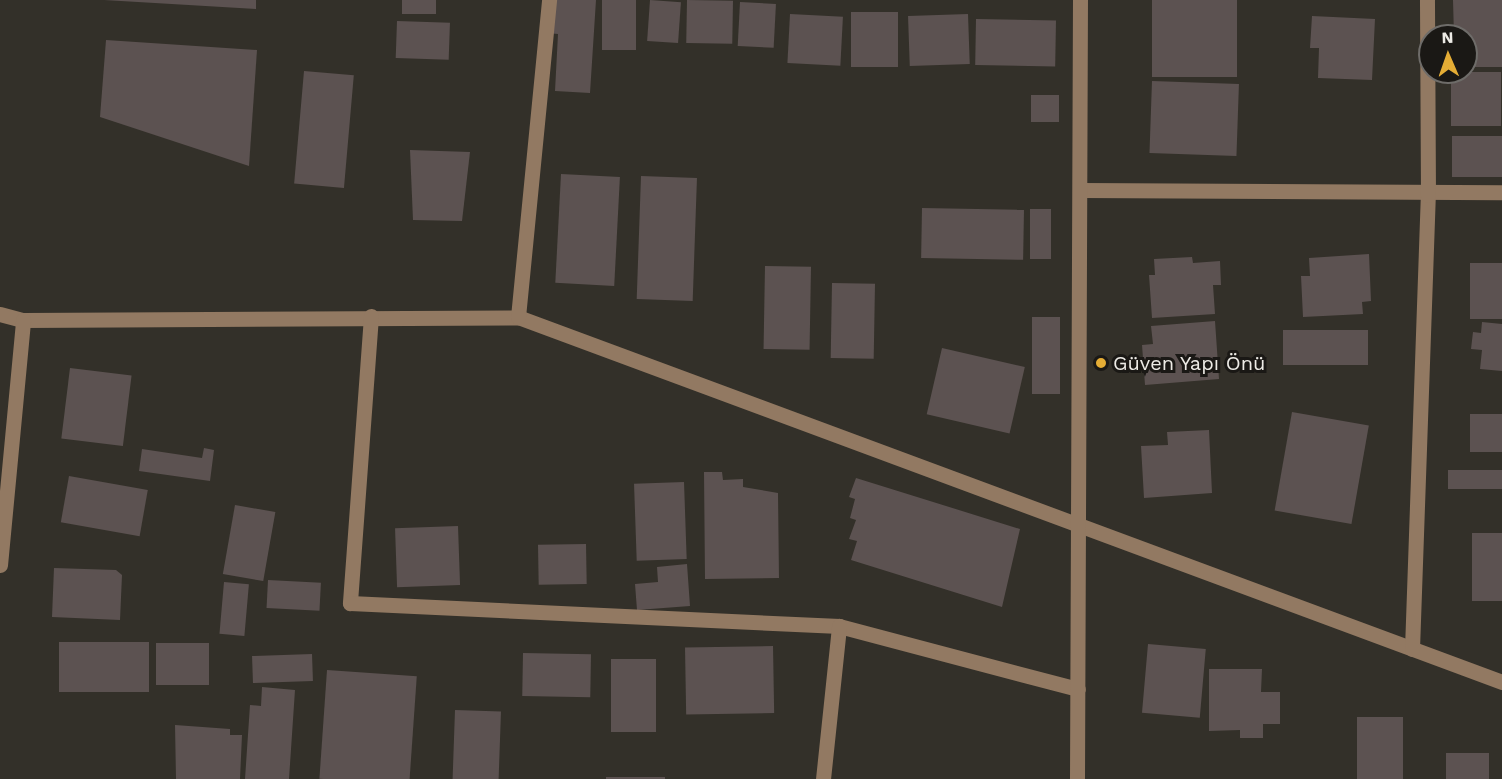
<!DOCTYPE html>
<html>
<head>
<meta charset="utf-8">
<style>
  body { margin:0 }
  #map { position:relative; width:1502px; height:779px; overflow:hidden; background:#333029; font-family:"Work Sans",sans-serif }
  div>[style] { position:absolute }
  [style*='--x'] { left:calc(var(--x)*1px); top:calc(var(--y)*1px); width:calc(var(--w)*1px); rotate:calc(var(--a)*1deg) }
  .building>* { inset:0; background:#5c5251; transform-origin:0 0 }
  .minor>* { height:15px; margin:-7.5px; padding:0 7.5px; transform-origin:7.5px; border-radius:7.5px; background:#927962 }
  .dots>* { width:16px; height:16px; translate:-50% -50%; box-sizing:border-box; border:3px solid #1a1815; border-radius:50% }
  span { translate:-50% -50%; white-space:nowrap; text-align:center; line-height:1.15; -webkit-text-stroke:6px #1a1815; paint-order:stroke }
  .poi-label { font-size:20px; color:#edebe6 }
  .left { translate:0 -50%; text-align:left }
  .north { position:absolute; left:1418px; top:24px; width:60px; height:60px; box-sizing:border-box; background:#1a1815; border:2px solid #6e6c69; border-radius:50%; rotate:358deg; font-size:16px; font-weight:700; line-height:24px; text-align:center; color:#edebe6 }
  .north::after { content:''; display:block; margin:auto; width:21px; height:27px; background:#e5ad35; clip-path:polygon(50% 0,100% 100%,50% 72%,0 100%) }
</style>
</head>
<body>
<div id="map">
  <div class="building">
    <i style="clip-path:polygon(104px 0,256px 0,256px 9px)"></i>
    <i style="left:402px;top:0;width:34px;height:14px"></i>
    <i style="clip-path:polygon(549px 0,596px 0,590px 93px,555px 91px,558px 34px,547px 33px)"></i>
    <i style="left:602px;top:0;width:34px;height:50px"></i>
    <i style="left:650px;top:0;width:31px;height:41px;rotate:4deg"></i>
    <i style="left:687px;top:0;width:46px;height:43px;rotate:1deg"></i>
    <i style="left:1152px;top:0;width:85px;height:77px"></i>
    <i style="clip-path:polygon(1453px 0,1502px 0,1502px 67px,1466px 67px,1466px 36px,1454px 36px)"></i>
    <i style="left:740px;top:2px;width:36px;height:44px;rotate:3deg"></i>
    <i style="left:851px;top:12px;width:47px;height:55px"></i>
    <i style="left:790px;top:14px;width:53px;height:49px;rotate:3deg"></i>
    <i style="left:968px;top:14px;width:50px;height:60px;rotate:88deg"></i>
    <i style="clip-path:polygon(1312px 16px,1375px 19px,1372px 80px,1318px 78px,1319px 48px,1310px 48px)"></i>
    <i style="left:976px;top:19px;width:80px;height:46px;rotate:1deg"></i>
    <i style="left:397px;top:21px;width:53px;height:37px;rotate:2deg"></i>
    <i style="clip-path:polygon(106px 40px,257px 50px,249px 166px,100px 117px)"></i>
    <i style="left:304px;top:71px;width:50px;height:113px;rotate:5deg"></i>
    <i style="left:1451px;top:72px;width:50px;height:54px"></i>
    <i style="left:1152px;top:81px;width:87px;height:72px;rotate:2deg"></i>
    <i style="left:1031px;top:95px;width:28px;height:27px"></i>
    <i style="left:1452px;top:136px;width:50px;height:41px"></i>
    <i style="clip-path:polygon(410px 150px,470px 152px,462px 221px,413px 220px)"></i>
    <i style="left:561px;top:174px;width:59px;height:109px;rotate:3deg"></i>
    <i style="left:641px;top:176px;width:56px;height:123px;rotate:2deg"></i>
    <i style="left:922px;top:208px;width:102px;height:50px;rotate:1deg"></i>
    <i style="left:1030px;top:209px;width:21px;height:50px"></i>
    <i style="clip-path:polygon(1369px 254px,1371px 301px,1362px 302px,1363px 314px,1303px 317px,1301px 276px,1310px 276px,1309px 258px)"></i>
    <i style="clip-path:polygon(1192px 257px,1193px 263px,1220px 261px,1221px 285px,1213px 285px,1215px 314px,1152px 318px,1149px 275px,1155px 275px,1154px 259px)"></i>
    <i style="left:1470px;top:263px;width:32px;height:56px"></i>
    <i style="left:765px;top:266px;width:46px;height:83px;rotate:1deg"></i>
    <i style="left:832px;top:283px;width:43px;height:75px;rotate:1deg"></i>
    <i style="left:1032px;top:317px;width:28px;height:77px"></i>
    <i style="clip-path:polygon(1215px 321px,1219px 379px,1145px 385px,1142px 345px,1153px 344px,1151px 326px)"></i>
    <i style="clip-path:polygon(1482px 322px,1502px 324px,1502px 371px,1480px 369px,1482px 350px,1471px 349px,1473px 332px,1481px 333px)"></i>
    <i style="left:1368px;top:330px;width:35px;height:85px;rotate:90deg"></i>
    <i style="left:942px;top:348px;width:85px;height:68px;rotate:13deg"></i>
    <i style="left:70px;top:368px;width:62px;height:71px;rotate:7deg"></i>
    <i style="left:1292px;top:412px;width:78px;height:100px;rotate:10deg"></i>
    <i style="left:1502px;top:414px;width:38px;height:32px;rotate:90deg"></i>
    <i style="clip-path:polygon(1209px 430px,1212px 493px,1144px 498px,1141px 446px,1168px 445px,1167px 432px)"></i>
    <i style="clip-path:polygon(204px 448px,214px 450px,210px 481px,139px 471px,142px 449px,202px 458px)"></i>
    <i style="left:1448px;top:470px;width:54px;height:19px"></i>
    <i style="clip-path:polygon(704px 472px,722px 472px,723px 480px,743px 479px,743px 487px,778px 493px,779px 578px,705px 579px)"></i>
    <i style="left:69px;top:476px;width:80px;height:47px;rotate:10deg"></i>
    <i style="clip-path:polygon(856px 478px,1020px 529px,1002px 607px,851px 560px,857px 541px,849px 539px,856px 520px,850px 518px,855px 499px,849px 497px)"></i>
    <i style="left:684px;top:482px;width:77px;height:50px;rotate:88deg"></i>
    <i style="left:235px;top:505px;width:41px;height:70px;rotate:10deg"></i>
    <i style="left:458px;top:526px;width:59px;height:63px;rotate:88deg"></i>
    <i style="left:1502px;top:533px;width:68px;height:30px;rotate:90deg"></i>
    <i style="left:586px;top:544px;width:40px;height:48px;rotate:89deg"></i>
    <i style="clip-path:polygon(687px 564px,690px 606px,637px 610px,635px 584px,658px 582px,657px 567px)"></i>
    <i style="clip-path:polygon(54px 568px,116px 570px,122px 575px,120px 620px,52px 617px)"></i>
    <i style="left:268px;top:580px;width:53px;height:28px;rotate:3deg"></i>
    <i style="left:224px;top:582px;width:25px;height:52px;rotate:5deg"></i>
    <i style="left:149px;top:642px;width:50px;height:90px;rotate:90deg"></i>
    <i style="left:156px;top:643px;width:53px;height:42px"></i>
    <i style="left:1148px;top:644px;width:58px;height:69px;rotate:5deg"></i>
    <i style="left:773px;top:646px;width:67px;height:88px;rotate:89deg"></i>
    <i style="left:523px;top:653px;width:68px;height:43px;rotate:1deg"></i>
    <i style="left:312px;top:654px;width:27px;height:60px;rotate:88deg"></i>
    <i style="left:611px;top:659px;width:45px;height:73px"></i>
    <i style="clip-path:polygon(1209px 669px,1262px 669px,1261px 692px,1280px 692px,1280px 724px,1263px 724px,1263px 738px,1240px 738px,1240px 730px,1209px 731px)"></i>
    <i style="left:327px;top:670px;width:90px;height:109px;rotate:4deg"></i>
    <i style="clip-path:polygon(262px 687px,295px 690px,289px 779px,245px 779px,250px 705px,261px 706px)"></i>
    <i style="left:455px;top:710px;width:46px;height:69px;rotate:2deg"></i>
    <i style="left:1357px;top:717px;width:46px;height:62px"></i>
    <i style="clip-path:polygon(175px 725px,230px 729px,230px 735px,242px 735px,240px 779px,176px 779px)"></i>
    <i style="left:1446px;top:753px;width:43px;height:26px"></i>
    <i style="left:606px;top:777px;width:59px;height:2px"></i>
  </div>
  <div class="minor">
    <i style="--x:1081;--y:190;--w:421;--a:0.3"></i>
    <i style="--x:0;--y:314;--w:24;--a:15"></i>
    <i style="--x:23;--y:320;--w:495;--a:-0.3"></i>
    <i style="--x:518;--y:317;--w:1050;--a:20.35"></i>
    <i style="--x:371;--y:316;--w:288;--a:94.2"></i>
    <i style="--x:350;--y:603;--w:490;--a:2.7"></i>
    <i style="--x:839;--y:626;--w:247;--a:14.8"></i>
    <i style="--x:518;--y:317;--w:319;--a:-84.4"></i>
    <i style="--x:0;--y:565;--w:246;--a:-84.6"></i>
    <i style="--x:1412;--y:649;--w:454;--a:-88"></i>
    <i style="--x:1428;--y:195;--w:195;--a:-90.3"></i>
    <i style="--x:823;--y:779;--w:154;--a:-84"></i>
    <i style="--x:1077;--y:779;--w:779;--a:-89.78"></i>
  </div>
  <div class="dots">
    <i style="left:1101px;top:363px;background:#e5ad35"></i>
  </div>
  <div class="poi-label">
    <span class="left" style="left:1113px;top:363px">Güven Yapı Önü</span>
  </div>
  <div class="north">N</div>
</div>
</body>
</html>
